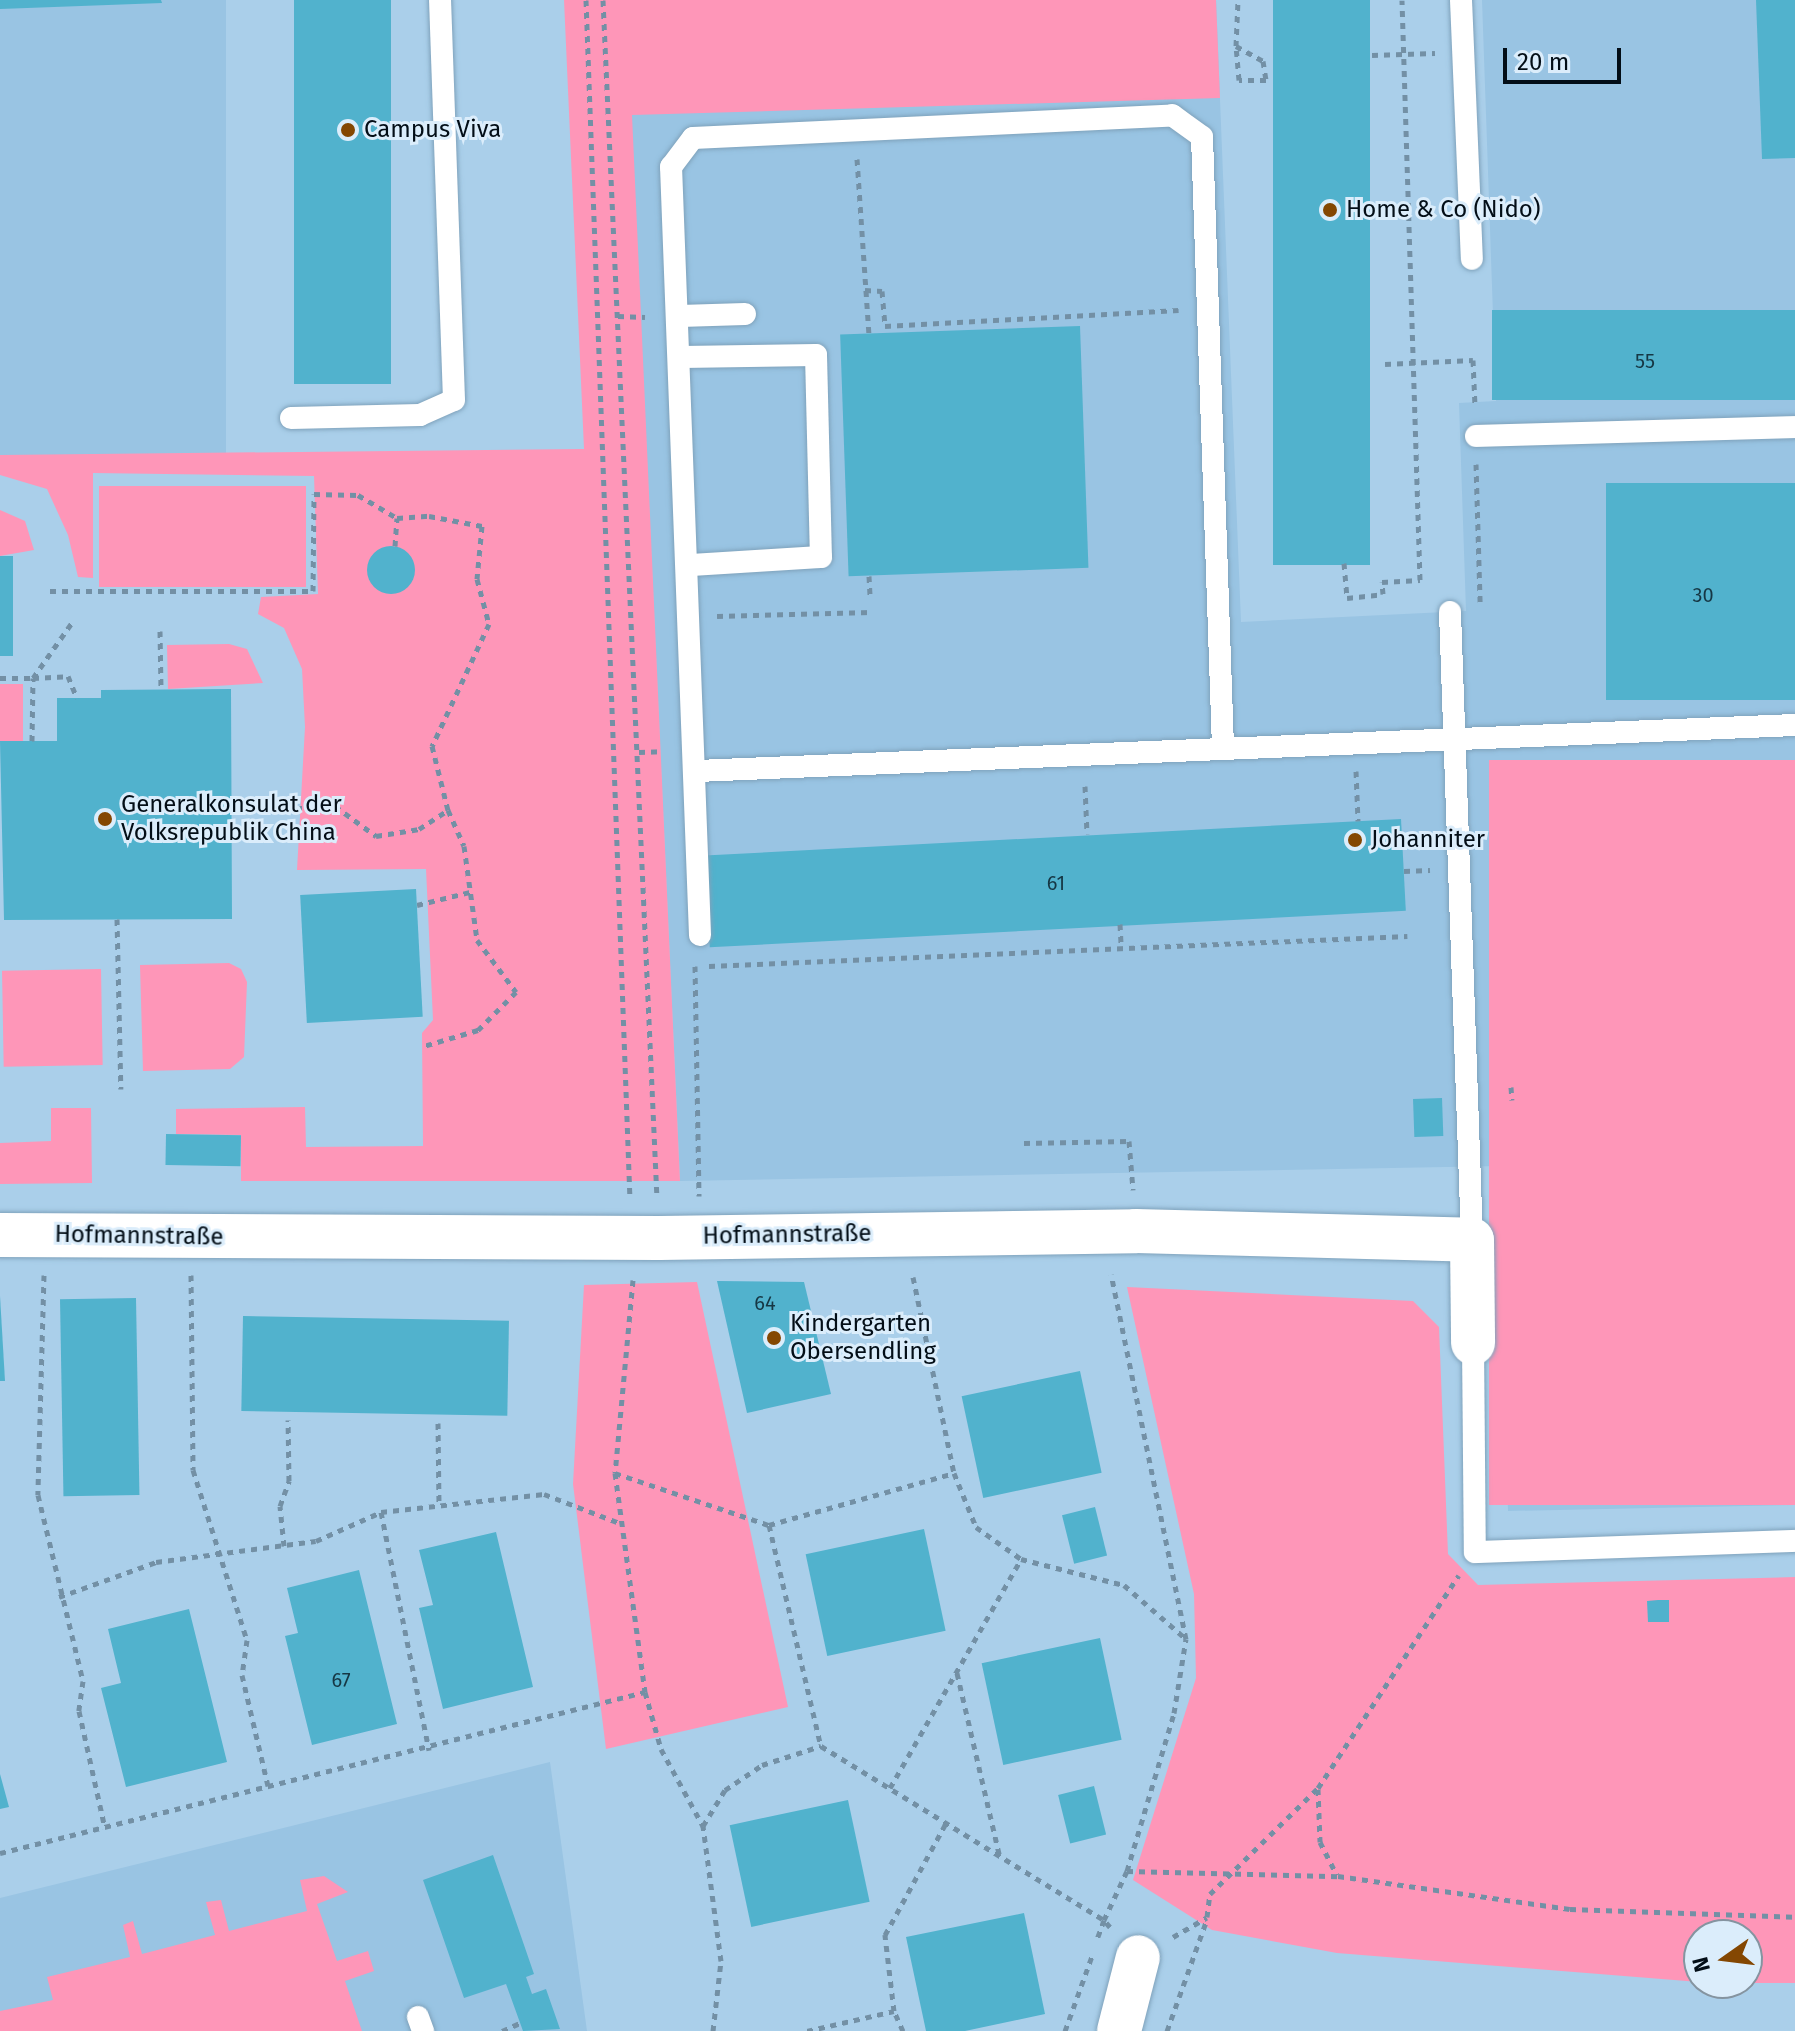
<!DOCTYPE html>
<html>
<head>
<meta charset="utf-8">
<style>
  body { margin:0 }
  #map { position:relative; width:1795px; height:2031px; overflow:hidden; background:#aacfea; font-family:"Fira Sans",sans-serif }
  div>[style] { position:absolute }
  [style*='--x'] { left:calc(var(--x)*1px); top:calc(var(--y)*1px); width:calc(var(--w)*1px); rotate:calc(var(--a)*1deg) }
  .built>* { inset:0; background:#99c4e3; transform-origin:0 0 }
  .green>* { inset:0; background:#fe96b8; transform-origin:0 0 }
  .building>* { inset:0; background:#51b2cd; transform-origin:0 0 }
  .round { border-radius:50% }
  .path>* { height:5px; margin-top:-2.5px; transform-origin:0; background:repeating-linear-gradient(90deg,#7390a5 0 6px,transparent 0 12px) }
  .roads { filter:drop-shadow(0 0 2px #7fa2bb) drop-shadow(0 0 2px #7fa2bb) }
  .service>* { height:22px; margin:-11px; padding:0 11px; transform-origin:11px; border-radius:11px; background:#fff }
  .minor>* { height:44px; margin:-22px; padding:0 22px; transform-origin:22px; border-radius:22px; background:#fff }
  .dots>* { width:22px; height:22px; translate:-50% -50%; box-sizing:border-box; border:4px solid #dbedfb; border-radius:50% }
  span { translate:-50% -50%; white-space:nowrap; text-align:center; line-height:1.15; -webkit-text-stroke:6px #dbedfb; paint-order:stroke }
  .number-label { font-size:20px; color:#163744 }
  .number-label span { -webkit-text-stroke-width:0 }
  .poi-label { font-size:24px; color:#030e17 }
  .left { translate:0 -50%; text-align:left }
  .street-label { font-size:24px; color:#030e17 }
  .north { position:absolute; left:1683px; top:1919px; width:80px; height:80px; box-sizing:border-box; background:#dbedfb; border:2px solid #8594a0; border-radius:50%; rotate:256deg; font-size:22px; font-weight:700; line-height:32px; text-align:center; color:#030e17 }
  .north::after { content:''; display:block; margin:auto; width:28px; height:36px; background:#844702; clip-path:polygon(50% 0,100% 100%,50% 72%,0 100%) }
  .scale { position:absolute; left:1503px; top:48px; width:118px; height:36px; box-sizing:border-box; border:4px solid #030e17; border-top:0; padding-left:10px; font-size:24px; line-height:28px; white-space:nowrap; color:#030e17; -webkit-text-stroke:6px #dbedfb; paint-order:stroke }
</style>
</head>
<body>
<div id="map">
  <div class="built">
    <i style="left:0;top:0;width:226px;height:456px"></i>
    <i style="clip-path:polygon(626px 0,1216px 0,1241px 622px,1466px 611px,1459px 403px,1496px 401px,1482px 0,1795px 0,1795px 1505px,1508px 1511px,1500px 1166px,680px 1181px)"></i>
    <i style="clip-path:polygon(550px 1762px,587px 2031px,0 2031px,0 1898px)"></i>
  </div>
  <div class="green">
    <i style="clip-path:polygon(564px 0,1216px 0,1220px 98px,632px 115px,680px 1181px,241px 1181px,241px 1135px,176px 1134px,176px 1109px,305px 1107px,306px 1147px,423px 1146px,422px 1033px,433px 1020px,426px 869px,297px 870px,305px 727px,302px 669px,284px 628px,258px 614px,261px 597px,318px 594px,314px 476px,93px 473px,93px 578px,78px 577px,68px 535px,47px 489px,0 475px,0 455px,584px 449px)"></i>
    <i style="left:306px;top:486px;width:101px;height:207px;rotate:90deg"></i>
    <i style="clip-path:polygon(0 510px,25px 521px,34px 550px,0 556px)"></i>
    <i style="clip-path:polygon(229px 644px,247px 649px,263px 683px,168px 689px,167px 645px)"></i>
    <i style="left:0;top:684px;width:23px;height:58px"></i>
    <i style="left:1795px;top:760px;width:745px;height:306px;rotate:90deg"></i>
    <i style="clip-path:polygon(229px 963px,241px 969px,247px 982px,244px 1057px,230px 1069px,143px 1071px,140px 965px)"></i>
    <i style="left:101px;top:969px;width:96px;height:99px;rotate:89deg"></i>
    <i style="clip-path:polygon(51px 1108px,91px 1108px,92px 1183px,0 1184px,0 1143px,51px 1141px)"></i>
    <i style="clip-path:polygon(697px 1282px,788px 1707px,606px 1749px,573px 1484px,584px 1285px)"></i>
    <i style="clip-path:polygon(1127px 1287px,1413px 1301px,1439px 1327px,1448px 1554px,1478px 1585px,1795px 1577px,1795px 1983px,1747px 1983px,1747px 1935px,1699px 1935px,1699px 1982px,1337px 1953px,1212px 1930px,1133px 1880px,1196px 1678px,1194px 1594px)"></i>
    <i style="clip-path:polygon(324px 1876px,348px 1892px,317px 1904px,337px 1961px,368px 1951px,374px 1971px,345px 1981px,362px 2031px,0 2031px,0 2011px,53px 2000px,47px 1977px,130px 1957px,123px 1925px,133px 1921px,142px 1954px,215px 1935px,206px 1902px,221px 1900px,229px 1931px,307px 1911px,300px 1880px)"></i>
  </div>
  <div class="building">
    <i style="clip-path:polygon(0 0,161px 0,162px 3px,0 9px)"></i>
    <i style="left:294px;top:0;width:97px;height:384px"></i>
    <i style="left:1273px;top:0;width:97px;height:565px"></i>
    <i style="clip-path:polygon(1756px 0,1795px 0,1795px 158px,1762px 159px)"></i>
    <i style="left:1795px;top:310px;width:90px;height:303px;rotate:90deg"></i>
    <i style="left:1080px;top:326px;width:242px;height:240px;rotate:88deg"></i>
    <i style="left:1795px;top:483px;width:217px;height:189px;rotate:90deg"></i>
    <i class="round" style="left:367px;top:546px;width:48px;height:48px"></i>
    <i style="left:0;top:556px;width:13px;height:100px"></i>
    <i style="clip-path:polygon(231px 689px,232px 919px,4px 920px,0 741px,57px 741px,57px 698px,101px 698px,101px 690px)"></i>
    <i style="left:1401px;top:819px;width:92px;height:697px;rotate:87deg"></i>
    <i style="left:416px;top:889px;width:128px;height:116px;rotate:87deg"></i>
    <i style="left:1442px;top:1098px;width:38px;height:29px;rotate:88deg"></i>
    <i style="left:166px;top:1134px;width:75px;height:31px;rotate:1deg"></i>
    <i style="clip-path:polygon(717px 1281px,804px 1282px,831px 1394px,747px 1413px)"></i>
    <i style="clip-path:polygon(0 1296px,5px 1381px,0 1381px)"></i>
    <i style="left:136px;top:1298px;width:197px;height:76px;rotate:89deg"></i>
    <i style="left:243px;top:1316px;width:266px;height:95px;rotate:1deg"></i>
    <i style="left:1080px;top:1371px;width:104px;height:121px;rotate:78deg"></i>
    <i style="left:1095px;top:1507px;width:50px;height:34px;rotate:76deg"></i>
    <i style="left:924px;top:1529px;width:104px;height:121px;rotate:78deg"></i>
    <i style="clip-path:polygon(496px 1532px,533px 1687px,443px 1709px,419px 1608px,433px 1605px,419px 1550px)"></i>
    <i style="clip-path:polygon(359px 1570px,397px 1724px,312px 1745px,285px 1636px,298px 1633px,287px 1588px)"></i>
    <i style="clip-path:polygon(1658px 1600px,1669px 1600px,1669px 1622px,1648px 1622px,1647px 1601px)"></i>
    <i style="clip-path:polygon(189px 1609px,227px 1762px,126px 1787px,101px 1688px,121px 1683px,108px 1629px)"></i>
    <i style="left:1100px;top:1638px;width:104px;height:121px;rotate:78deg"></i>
    <i style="clip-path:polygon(0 1774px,9px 1807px,0 1809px)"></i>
    <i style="left:1094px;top:1786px;width:50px;height:37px;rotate:76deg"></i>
    <i style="left:848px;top:1800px;width:104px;height:121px;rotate:78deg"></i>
    <i style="clip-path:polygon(493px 1855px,534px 1974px,526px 1977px,532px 1994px,546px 1989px,560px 2029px,523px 2031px,506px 1984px,464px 1998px,423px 1880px)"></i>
    <i style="clip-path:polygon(1024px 1913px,1045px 2014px,965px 2031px,926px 2031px,906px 1937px)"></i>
  </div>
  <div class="path">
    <i style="--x:586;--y:0;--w:1199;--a:87.9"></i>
    <i style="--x:603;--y:0;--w:1198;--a:87.42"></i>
    <i style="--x:1236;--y:46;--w:31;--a:29"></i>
    <i style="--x:1263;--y:61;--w:19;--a:81"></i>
    <i style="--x:1266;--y:80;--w:27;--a:180"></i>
    <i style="--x:1239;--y:80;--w:34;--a:-95"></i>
    <i style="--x:1236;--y:46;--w:46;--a:-87.5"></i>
    <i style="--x:1372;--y:55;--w:63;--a:-1.8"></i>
    <i style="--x:857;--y:159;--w:175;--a:86.1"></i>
    <i style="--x:865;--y:290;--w:17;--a:3"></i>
    <i style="--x:882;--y:291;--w:35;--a:85"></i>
    <i style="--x:885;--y:326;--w:294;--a:-3.1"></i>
    <i style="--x:618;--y:316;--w:27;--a:2"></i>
    <i style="--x:1385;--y:364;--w:88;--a:-2.6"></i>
    <i style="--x:1473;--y:360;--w:46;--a:87.5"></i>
    <i style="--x:1476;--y:464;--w:138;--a:88.3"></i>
    <i style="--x:395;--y:546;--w:28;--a:-86"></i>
    <i style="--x:1344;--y:563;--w:35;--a:85"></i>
    <i style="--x:1347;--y:598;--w:36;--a:-6"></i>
    <i style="--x:1383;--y:594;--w:12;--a:-95"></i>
    <i style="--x:1382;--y:582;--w:38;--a:-3"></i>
    <i style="--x:1420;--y:580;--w:580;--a:-91.78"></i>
    <i style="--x:869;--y:576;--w:20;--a:87"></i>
    <i style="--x:50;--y:591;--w:263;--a:0"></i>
    <i style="--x:313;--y:591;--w:97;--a:-89.4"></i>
    <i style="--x:314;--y:494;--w:44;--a:1.3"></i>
    <i style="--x:358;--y:495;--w:45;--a:30.5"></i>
    <i style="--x:397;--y:518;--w:32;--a:-4"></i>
    <i style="--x:429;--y:516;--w:54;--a:10.7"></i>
    <i style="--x:482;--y:526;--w:53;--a:95.4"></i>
    <i style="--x:477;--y:579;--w:47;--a:75.1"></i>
    <i style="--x:489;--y:624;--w:135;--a:115"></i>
    <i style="--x:432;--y:746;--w:66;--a:76"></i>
    <i style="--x:717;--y:616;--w:155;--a:-1.5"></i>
    <i style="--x:160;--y:631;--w:59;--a:89"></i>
    <i style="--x:0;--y:678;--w:33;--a:0"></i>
    <i style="--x:33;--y:678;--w:70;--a:-54.9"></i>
    <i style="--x:32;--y:741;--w:63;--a:-89.1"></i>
    <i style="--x:33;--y:678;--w:35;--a:-3"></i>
    <i style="--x:68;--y:676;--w:24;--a:68"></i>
    <i style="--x:639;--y:752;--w:23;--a:-2"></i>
    <i style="--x:1356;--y:771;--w:50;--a:87.7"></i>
    <i style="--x:1085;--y:786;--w:48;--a:87.6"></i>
    <i style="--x:284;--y:809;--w:51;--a:-3.4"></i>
    <i style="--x:335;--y:806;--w:51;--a:36.2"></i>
    <i style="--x:376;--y:836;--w:44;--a:-9.2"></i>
    <i style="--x:419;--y:829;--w:35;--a:-33"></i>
    <i style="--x:448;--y:810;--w:39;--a:66"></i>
    <i style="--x:464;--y:846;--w:95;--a:82.1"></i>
    <i style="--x:477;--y:940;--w:65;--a:53.1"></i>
    <i style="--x:516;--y:992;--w:54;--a:135"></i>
    <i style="--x:478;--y:1030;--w:56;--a:163.5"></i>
    <i style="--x:1404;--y:871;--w:26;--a:-2"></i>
    <i style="--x:417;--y:905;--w:55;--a:-13.8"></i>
    <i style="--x:117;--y:919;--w:170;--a:88.7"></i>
    <i style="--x:1120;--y:924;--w:22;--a:87"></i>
    <i style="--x:695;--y:966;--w:230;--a:89"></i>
    <i style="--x:709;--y:966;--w:699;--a:-2.46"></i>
    <i style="--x:1511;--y:1087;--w:13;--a:86"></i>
    <i style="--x:1024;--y:1143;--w:105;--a:-1.1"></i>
    <i style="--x:1129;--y:1141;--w:49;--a:85.3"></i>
    <i style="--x:44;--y:1275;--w:220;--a:91.6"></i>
    <i style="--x:38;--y:1495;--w:191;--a:76.4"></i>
    <i style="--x:83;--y:1681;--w:30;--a:98"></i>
    <i style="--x:79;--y:1711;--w:120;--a:77.5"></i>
    <i style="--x:191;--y:1275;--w:195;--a:89.4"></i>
    <i style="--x:193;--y:1470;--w:178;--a:72.4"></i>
    <i style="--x:247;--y:1640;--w:35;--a:98"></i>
    <i style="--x:242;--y:1675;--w:114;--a:76.8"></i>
    <i style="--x:913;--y:1277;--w:200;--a:78.2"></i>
    <i style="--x:954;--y:1473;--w:58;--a:67.8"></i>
    <i style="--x:976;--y:1527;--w:55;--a:35.4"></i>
    <i style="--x:1021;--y:1559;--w:106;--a:14.2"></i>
    <i style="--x:1124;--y:1585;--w:81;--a:41"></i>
    <i style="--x:633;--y:1280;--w:194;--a:95.3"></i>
    <i style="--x:615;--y:1473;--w:221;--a:82.2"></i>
    <i style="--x:645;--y:1692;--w:59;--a:74.3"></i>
    <i style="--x:661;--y:1749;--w:88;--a:61.4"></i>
    <i style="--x:438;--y:1423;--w:83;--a:89.3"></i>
    <i style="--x:615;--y:1473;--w:163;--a:18.7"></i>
    <i style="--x:769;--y:1525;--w:227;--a:76.8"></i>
    <i style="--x:381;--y:1512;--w:243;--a:78.6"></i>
    <i style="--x:769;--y:1525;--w:192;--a:-15.7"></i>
    <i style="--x:284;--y:1546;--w:40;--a:-95.7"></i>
    <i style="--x:280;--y:1506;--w:27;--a:-70"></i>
    <i style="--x:289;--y:1481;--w:61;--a:-90.9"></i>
    <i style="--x:59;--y:1597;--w:103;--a:-19.8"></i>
    <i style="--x:156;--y:1562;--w:161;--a:-7.5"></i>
    <i style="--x:316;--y:1541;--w:71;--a:-24"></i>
    <i style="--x:381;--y:1512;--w:164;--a:-6.3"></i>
    <i style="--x:544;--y:1494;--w:84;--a:21"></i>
    <i style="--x:957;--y:1673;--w:186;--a:76.9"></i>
    <i style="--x:890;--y:1788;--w:264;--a:-60.2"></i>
    <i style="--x:1318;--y:1789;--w:53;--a:87.8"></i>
    <i style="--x:1320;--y:1842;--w:37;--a:63"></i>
    <i style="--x:0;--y:1853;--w:665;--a:-14.02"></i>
    <i style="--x:1127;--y:1871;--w:211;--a:1.4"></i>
    <i style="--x:1338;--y:1876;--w:234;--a:8.1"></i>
    <i style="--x:1570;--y:1909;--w:225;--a:2"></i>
    <i style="--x:1110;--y:1927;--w:9;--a:-131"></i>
    <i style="--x:1104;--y:1920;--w:54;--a:-64.9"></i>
    <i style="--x:1127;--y:1871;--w:165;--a:-73.4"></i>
    <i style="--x:1174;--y:1713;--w:75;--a:-80.8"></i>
    <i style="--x:1186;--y:1639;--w:372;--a:-101.6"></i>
    <i style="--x:1173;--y:1937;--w:39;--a:-30"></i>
    <i style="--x:1207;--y:1917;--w:23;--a:-83"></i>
    <i style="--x:1210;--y:1894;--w:151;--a:-44.5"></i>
    <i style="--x:1318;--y:1788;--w:255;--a:-56.5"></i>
    <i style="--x:502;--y:2031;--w:20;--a:-24"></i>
    <i style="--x:713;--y:2031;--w:70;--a:-83.5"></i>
    <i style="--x:721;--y:1961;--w:136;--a:-97.6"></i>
    <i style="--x:703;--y:1826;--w:42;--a:-58.6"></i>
    <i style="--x:725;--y:1790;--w:45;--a:-34"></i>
    <i style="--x:762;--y:1765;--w:62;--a:-17.9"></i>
    <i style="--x:821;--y:1746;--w:332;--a:31.6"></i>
    <i style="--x:1104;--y:1920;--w:23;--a:110"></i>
    <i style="--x:807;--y:2031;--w:89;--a:-12.9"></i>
    <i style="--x:903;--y:2031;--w:22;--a:-114"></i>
    <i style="--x:894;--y:2011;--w:77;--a:-96.8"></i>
    <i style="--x:885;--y:1935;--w:128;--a:-61.4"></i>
    <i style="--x:1065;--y:2031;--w:80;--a:-70.2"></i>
    <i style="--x:1167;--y:2031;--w:119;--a:-70.3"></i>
  </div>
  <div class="roads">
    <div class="service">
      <i style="--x:1461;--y:0;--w:259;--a:87.6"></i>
      <i style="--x:680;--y:316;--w:65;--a:-1.8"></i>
      <i style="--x:682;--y:357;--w:134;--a:-0.9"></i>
      <i style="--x:816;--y:355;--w:202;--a:88.6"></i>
      <i style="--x:821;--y:557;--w:131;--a:176.5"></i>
      <i style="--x:291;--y:418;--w:129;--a:-1.3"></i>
      <i style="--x:420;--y:415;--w:37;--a:-24"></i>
      <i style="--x:454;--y:400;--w:400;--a:-92"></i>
      <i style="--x:1476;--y:436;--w:319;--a:-1.6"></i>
      <i style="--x:1450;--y:612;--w:628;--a:87.99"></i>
      <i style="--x:697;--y:771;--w:1099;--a:-2.4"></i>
      <i style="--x:700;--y:935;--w:769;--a:-92.16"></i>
      <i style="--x:671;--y:167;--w:36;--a:-53"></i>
      <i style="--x:693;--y:138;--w:480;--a:-2.7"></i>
      <i style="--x:1172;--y:115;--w:37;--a:36"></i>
      <i style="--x:1202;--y:137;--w:610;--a:88.03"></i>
      <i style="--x:1473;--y:1343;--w:209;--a:89.5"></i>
      <i style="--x:1475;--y:1552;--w:320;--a:-2"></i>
      <i style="--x:418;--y:2017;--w:15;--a:70"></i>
    </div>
    <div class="minor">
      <i style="--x:0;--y:1235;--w:659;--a:0.26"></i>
      <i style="--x:659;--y:1238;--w:477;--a:-0.8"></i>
      <i style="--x:1136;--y:1231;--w:336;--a:1.5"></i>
      <i style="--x:1472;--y:1240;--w:103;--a:89.4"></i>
      <i style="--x:1119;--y:2031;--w:76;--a:-75.6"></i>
    </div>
  </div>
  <div class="dots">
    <i style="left:348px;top:130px;background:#844702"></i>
    <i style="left:1330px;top:210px;background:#844702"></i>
    <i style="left:105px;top:819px;background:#844702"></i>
    <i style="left:1355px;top:840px;background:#844702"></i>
    <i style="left:774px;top:1338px;background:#844702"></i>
  </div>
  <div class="number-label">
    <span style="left:1645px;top:361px">55</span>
    <span style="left:1703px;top:595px">30</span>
    <span style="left:1056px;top:883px">61</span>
    <span style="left:765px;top:1303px">64</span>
    <span style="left:341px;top:1680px">67</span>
  </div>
  <div class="poi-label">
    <span class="left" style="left:364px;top:130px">Campus Viva</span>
    <span class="left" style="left:1346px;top:210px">Home &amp; Co (Nido)</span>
    <span class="left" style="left:121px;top:819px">Generalkonsulat der<br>Volksrepublik China</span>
    <span class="left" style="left:1371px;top:840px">Johanniter</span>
    <span class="left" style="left:790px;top:1338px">Kindergarten<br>Obersendling</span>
  </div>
  <div class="street-label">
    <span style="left:787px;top:1235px;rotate:-1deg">Hofmannstraße</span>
    <span style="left:139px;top:1236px;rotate:1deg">Hofmannstraße</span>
  </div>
  <div class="north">N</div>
  <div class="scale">20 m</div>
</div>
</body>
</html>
